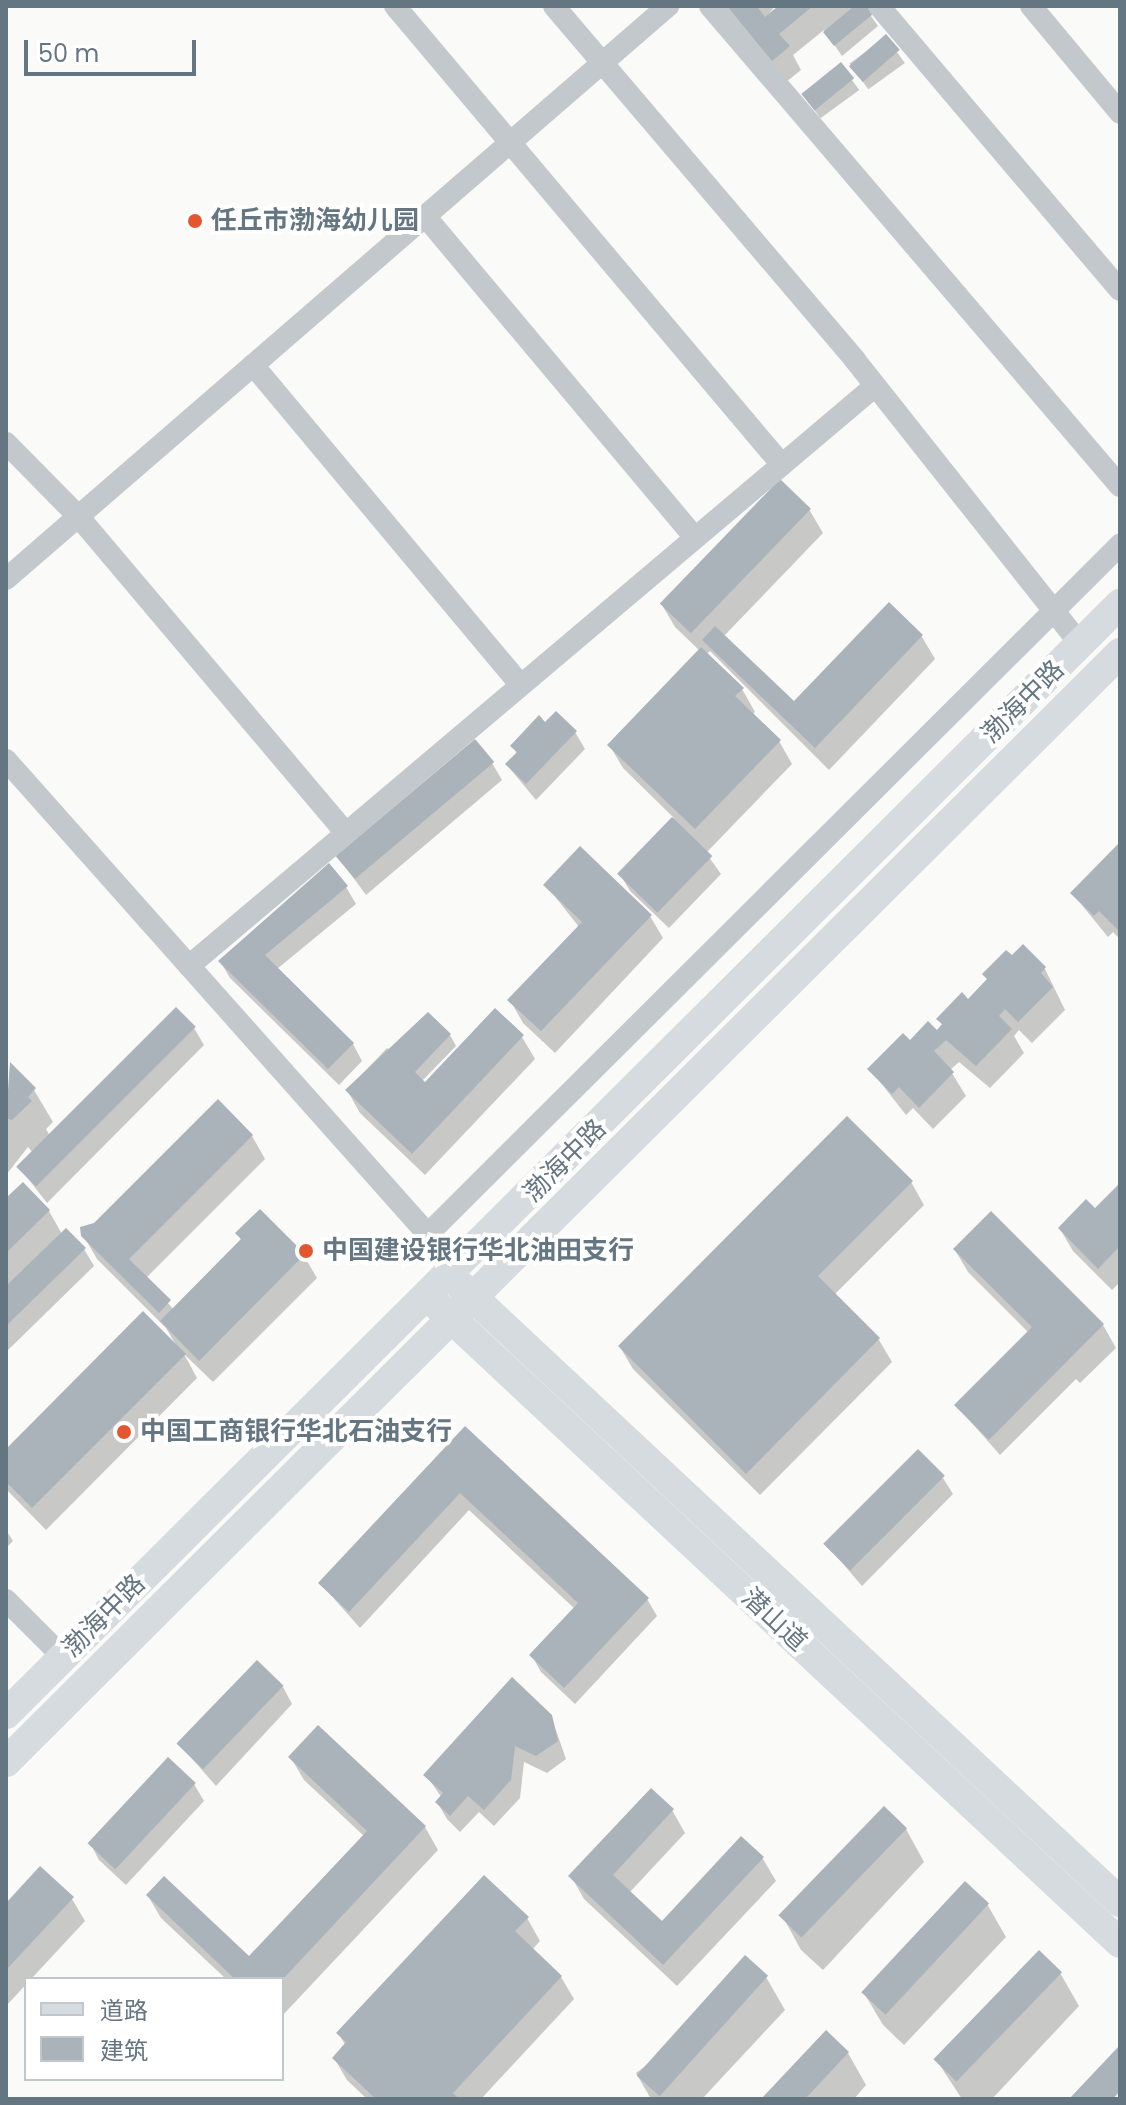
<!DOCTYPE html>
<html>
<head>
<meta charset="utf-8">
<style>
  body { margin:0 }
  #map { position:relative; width:1126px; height:2105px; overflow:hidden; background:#fafaf8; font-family:Poppins,"Noto Sans SC",sans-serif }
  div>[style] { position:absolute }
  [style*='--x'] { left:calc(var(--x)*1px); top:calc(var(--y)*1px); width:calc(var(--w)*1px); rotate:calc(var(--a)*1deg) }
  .shadow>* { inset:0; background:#0003; transform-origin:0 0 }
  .building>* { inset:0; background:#aab3b9; transform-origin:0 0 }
  .minor>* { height:22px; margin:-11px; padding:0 11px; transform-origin:11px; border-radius:11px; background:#c3c8cc }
  .major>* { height:30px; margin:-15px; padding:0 15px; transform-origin:15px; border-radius:15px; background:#d6dbdf }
  .dots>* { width:22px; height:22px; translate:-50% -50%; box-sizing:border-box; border:4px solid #fff; border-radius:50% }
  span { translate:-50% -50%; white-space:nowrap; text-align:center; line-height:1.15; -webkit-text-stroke:8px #fff; paint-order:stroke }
  .poi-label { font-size:26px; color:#657683; font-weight:700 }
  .left { translate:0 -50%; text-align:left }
  .street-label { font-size:26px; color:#657683 }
  .frame { position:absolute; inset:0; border:8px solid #657683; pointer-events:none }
  .legend { position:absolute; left:24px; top:1977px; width:260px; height:104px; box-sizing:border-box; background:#fff; border:2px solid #c1c8cd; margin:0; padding:10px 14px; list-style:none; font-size:24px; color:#657683 }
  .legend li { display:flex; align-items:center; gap:16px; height:40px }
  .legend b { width:40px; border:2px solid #c1c8cd }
  .scale { position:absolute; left:24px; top:40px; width:172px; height:36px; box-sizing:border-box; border:4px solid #657683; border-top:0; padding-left:10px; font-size:24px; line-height:28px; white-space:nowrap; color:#657683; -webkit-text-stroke:6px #fff; paint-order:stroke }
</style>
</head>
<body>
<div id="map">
  <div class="shadow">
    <i style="clip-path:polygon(724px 6px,775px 6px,765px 19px,781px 6px,864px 6px,878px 26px,842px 56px,824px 30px,793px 55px,801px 70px,786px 82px)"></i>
    <i style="left:886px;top:37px;width:32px;height:45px;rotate:54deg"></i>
    <i style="left:841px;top:65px;width:31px;height:48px;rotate:54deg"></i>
    <i style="clip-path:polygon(780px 482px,810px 511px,823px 533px,724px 636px,794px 704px,889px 605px,922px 637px,935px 659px,829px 770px,710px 651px,706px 655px,742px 689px,755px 712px,752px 715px,779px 741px,792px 764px,706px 853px,721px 874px,669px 928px,630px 891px,620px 874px,674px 818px,623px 768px,610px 746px,700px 651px,675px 627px,662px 605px)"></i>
    <i style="clip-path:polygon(545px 724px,575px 732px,585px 749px,536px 800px,507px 765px,517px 754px,513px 746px)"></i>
    <i style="clip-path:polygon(492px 763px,502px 780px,366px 895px,339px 858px)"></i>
    <i style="clip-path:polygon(1120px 845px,1120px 939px,1113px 932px,1108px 937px,1072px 893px)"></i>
    <i style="clip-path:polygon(546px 885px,650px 916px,663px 938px,555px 1053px,523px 1023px,510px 1000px,579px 927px)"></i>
    <i style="clip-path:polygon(346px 887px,356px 904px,277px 969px,353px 1044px,362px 1061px,339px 1085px,230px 978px,220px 961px)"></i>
    <i style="clip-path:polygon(1012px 958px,1045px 969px,1065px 1010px,1032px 1043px,1019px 1030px,1014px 1036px,1024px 1053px,990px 1088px,959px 1062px,950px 1070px,966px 1096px,933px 1129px,913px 1108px,906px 1115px,870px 1069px,910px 1042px,937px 1032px,943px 1026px,939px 1019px,968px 1002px)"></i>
    <i style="clip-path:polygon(194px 1028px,204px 1045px,47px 1203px,19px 1167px,33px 1153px,28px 1147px,6px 1175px,10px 1065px,34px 1090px,53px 1122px,46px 1129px,50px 1136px)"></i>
    <i style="clip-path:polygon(450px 1035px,456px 1046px,422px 1081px,425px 1084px,522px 1037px,535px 1059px,425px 1175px,360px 1113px,347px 1090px,387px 1048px,398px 1058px)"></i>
    <i style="clip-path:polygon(252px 1136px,265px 1159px,146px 1278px,174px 1310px,242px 1241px,238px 1234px,260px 1212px,304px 1256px,317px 1278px,213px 1382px,184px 1354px,197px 1378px,46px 1530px,6px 1489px,6px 1452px,176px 1345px,166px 1328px,97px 1259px,83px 1235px)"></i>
    <i style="clip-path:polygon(911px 1182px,924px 1205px,834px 1295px,879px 1340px,892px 1362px,760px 1495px,633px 1369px,620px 1347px)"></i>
    <i style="clip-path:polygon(1120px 1186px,1120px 1282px,1112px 1290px,1073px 1251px,1060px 1229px,1095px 1211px)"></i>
    <i style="clip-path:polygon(6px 1201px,49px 1211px,62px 1234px,84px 1249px,94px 1266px,6px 1352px)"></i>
    <i style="clip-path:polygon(991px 1214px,1103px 1325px,1116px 1348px,1080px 1383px,1076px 1379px,1000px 1455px,957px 1406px,1029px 1333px,968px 1272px,955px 1250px)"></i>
    <i style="clip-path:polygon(465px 1429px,647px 1599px,657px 1616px,575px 1704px,541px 1672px,532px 1656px,575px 1609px,469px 1510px,360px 1628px,321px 1584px)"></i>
    <i style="clip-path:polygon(943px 1478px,953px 1494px,862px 1586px,826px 1544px)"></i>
    <i style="clip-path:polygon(6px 1530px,13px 1541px,6px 1548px)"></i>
    <i style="clip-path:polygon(283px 1687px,292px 1704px,216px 1786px,180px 1745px)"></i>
    <i style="clip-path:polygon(551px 1716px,566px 1759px,547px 1773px,524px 1762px,520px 1798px,494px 1826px,479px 1812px,460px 1832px,447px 1819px,437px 1802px,442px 1798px,426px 1775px)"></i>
    <i style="clip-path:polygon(291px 1758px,425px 1827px,438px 1850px,282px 2016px,282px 1979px,226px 1979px,161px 1918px,148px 1896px,249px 1959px,364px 1836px,304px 1780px)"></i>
    <i style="clip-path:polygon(194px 1784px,204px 1801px,126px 1885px,99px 1860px,90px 1843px)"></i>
    <i style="clip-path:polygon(672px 1810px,685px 1833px,629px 1893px,662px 1924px,741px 1839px,763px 1859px,776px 1881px,677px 1986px,584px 1899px,571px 1876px)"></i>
    <i style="clip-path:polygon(906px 1829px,924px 1862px,823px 1970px,801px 1950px,783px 1917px)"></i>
    <i style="clip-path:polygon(72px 1899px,85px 1921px,6px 2006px,6px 1906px)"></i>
    <i style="clip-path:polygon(987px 1904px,1006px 1937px,904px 2045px,883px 2025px,864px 1993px)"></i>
    <i style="clip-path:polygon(527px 1918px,540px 1941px,532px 1950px,561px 1977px,574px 1999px,481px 2099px,367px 2099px,347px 2080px,334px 2058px,346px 2046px,338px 2033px)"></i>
    <i style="clip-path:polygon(1060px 1973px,1079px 2006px,992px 2099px,962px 2099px,937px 2061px)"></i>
    <i style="clip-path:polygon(766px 1977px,785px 2010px,702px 2099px,651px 2099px,636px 2073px)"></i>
    <i style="clip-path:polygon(848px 2053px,866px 2085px,854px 2099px,764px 2099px)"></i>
  </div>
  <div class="building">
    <i style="clip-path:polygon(727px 6px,757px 6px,765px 17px,778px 6px,813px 6px,779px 34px,790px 46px,772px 61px)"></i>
    <i style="clip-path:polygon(854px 6px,867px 6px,873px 14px,834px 46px,823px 32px)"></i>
    <i style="left:886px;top:34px;width:21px;height:49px;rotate:49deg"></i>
    <i style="left:841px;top:62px;width:21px;height:51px;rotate:51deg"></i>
    <i style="left:780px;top:479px;width:43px;height:173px;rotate:44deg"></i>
    <i style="clip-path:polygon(889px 602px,923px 635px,815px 748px,702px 640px,715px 626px,794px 701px)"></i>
    <i style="clip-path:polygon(701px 647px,744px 688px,735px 696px,781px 740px,695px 829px,607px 745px)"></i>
    <i style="clip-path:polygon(556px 711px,577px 731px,526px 784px,505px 764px,517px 752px,510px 746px,539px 715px,545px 722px)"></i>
    <i style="left:475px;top:739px;width:30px;height:182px;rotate:50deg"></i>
    <i style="left:672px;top:817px;width:56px;height:79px;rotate:44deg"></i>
    <i style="clip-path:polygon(1120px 842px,1120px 928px,1118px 930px,1099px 911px,1094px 916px,1070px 893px)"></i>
    <i style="clip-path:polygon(580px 846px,652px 915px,541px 1031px,507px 1000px,582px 922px,543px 885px)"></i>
    <i style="clip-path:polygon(329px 863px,348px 886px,265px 955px,354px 1043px,328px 1069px,218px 961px)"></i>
    <i style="clip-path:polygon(1023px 944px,1046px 967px,1041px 973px,1053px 987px,1018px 1022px,1005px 1009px,999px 1016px,1012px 1029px,976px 1066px,946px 1040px,934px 1051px,954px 1072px,919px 1108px,899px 1087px,892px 1094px,867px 1069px,903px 1033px,910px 1040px,928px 1021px,937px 1030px,942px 1024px,936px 1019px,962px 992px,968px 999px,987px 979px,982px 974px,1006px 950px,1012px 955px)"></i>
    <i style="left:176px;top:1007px;width:28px;height:226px;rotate:45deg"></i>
    <i style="clip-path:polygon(495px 1008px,524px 1035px,412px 1154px,345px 1090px,428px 1012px,451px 1034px,415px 1072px,425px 1082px)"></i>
    <i style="clip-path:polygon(10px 1062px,36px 1088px,28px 1097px,32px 1101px,12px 1120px,6px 1118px)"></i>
    <i style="clip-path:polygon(218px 1099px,253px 1135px,129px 1259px,171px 1300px,159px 1313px,81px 1236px,80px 1227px,94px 1223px)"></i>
    <i style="clip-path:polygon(847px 1116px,913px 1181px,818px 1276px,880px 1338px,746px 1474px,618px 1346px)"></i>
    <i style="clip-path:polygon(23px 1182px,50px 1210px,6px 1253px,6px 1198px)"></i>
    <i style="clip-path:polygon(1120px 1183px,1120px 1246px,1098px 1269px,1058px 1228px,1086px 1199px,1095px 1208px)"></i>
    <i style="clip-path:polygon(260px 1209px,305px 1254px,199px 1361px,160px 1321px,241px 1239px,235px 1233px)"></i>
    <i style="clip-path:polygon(991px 1211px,1104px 1324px,989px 1440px,954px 1405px,1032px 1327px,953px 1249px)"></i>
    <i style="clip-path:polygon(66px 1228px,86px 1248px,6px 1326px,6px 1286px)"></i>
    <i style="clip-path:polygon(143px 1311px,186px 1354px,32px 1508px,6px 1482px,6px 1449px)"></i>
    <i style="clip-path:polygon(465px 1426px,649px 1598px,564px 1688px,529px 1655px,578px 1603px,460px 1493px,349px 1612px,318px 1583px)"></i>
    <i style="left:918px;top:1449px;width:38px;height:134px;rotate:45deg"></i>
    <i style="left:257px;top:1660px;width:37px;height:116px;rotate:44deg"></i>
    <i style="clip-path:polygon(512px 1677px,552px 1715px,558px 1741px,536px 1756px,515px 1746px,511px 1780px,484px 1810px,468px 1796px,450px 1816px,435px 1802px,443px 1793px,423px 1775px)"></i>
    <i style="clip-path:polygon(318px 1725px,426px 1826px,283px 1979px,235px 1979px,146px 1895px,164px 1876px,249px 1956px,367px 1831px,288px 1757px)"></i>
    <i style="left:168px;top:1757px;width:38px;height:118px;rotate:43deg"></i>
    <i style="clip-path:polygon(651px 1788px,674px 1809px,613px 1875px,662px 1921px,741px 1836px,764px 1857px,663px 1965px,568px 1876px)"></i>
    <i style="left:884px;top:1806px;width:32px;height:152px;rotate:44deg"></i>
    <i style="clip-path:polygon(40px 1866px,74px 1897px,6px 1970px,6px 1903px)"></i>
    <i style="clip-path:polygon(484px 1875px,529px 1917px,515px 1931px,562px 1976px,453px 2093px,459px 2099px,376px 2099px,332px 2058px,346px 2042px,336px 2033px)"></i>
    <i style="left:965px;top:1881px;width:33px;height:152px;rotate:43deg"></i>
    <i style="left:1039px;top:1950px;width:32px;height:152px;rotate:44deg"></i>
    <i style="left:745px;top:1955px;width:31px;height:162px;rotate:42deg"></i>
    <i style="clip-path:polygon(826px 2030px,849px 2052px,805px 2099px,761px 2099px)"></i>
    <i style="clip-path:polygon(1120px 2045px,1120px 2091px,1113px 2099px,1069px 2099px)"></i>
  </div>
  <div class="minor">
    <i style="--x:395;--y:6;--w:600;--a:49.86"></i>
    <i style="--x:554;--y:6;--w:465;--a:49.6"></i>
    <i style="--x:855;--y:360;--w:362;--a:51.6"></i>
    <i style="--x:710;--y:6;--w:631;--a:49.5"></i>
    <i style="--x:879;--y:6;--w:372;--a:49.7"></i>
    <i style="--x:1031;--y:6;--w:139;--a:50.2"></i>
    <i style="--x:425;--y:216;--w:420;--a:50"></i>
    <i style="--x:253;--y:365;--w:417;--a:50.1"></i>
    <i style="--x:6;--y:443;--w:103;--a:45.4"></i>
    <i style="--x:78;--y:516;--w:415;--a:49.8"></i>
    <i style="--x:6;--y:579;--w:876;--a:-40.88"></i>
    <i style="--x:6;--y:760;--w:679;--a:48.35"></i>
    <i style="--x:189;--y:966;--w:898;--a:-40.21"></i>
    <i style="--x:428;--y:1234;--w:977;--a:-44.88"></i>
    <i style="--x:6;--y:1600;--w:81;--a:45"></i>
  </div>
  <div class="major">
    <i style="--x:461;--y:1286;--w:902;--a:43.07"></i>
    <i style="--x:438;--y:1306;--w:933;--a:43.05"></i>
    <i style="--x:6;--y:1714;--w:1573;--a:-44.9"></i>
    <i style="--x:6;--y:1762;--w:1572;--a:-44.87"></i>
  </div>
  <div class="dots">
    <i style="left:195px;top:221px;background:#e4572e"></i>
    <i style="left:306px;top:1251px;background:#e4572e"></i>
    <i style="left:124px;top:1432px;background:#e4572e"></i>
  </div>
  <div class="poi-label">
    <span class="left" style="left:211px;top:221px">任丘市渤海幼儿园</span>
    <span class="left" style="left:322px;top:1251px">中国建设银行华北油田支行</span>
    <span class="left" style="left:140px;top:1432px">中国工商银行华北石油支行</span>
  </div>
  <div class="street-label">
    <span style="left:1023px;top:702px;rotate:-45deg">渤海中路</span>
    <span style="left:565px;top:1161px;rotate:-45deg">渤海中路</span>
    <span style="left:104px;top:1616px;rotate:-45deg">渤海中路</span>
    <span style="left:774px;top:1620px;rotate:43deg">潜山道</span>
  </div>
  <div class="frame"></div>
  <ul class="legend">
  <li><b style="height:10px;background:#d6dbdf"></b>道路</li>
  <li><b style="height:22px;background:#aab3b9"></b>建筑</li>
  </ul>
  <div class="scale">50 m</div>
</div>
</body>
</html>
